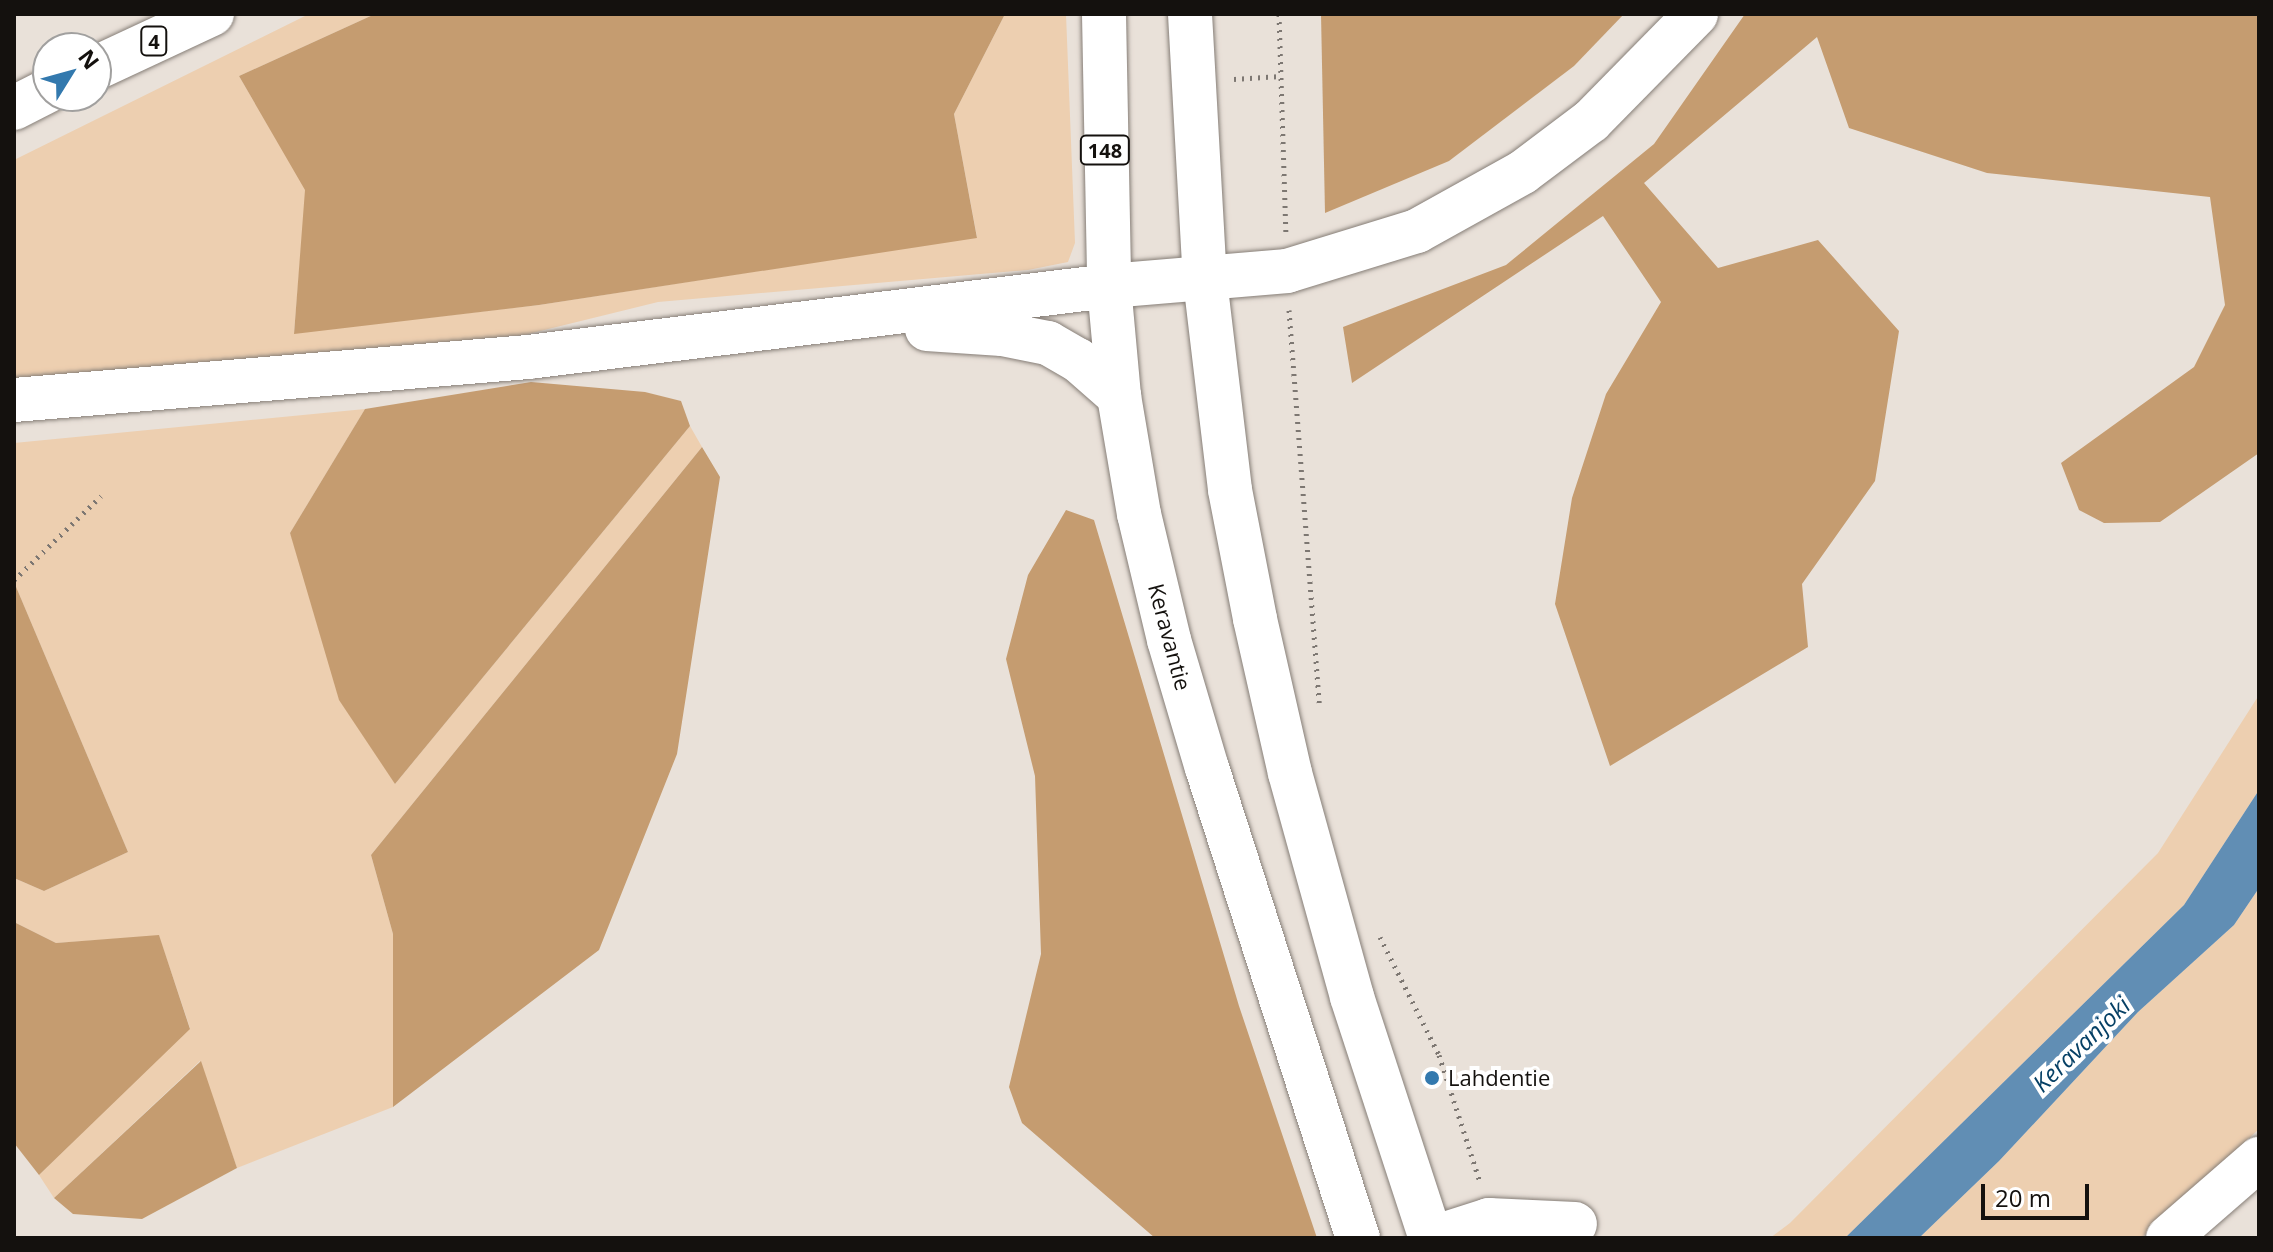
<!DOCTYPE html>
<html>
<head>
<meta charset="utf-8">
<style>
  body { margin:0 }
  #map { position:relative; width:2273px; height:1252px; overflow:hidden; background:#e9e1d9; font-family:"Open Sans",sans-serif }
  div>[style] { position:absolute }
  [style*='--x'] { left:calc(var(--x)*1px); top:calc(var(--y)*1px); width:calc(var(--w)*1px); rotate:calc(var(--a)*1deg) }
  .green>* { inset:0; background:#edcfb0 }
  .forest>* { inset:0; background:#c59c70 }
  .water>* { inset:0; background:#618eb4 }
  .path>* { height:5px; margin-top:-2.5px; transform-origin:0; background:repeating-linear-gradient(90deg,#7d7772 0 2px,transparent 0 8px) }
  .roads { filter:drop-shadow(0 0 2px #867e77) drop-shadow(0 0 2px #867e77) }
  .minor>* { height:44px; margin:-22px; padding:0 22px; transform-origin:22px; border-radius:22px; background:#fff }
  .major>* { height:44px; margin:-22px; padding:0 22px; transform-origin:22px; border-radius:22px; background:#fff }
  .highway>* { height:44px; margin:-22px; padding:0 22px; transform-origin:22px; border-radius:22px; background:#fff }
  .dots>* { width:22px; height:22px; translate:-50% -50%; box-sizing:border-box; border:4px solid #fff; border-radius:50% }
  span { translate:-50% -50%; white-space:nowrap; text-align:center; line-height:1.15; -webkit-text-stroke:8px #fff; paint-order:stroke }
  .shield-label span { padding:2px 6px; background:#fff; border:2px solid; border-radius:6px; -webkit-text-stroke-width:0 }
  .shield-label { font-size:20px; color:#14110e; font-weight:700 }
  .street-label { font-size:22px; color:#14110e }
  .poi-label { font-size:22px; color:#14110e }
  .left { translate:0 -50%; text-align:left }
  .water-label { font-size:24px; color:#064065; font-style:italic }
  .frame { position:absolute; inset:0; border:16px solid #14110e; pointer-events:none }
  .north { position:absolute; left:32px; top:32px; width:80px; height:80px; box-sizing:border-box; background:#fff; border:2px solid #a1a09f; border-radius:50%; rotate:53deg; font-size:22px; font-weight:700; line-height:32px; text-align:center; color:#14110e }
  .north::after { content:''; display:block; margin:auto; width:28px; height:36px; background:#3379ae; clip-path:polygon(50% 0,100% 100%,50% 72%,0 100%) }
  .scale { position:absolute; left:1981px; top:1184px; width:108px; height:36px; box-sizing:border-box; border:4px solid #14110e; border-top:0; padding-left:10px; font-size:24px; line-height:28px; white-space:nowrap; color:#14110e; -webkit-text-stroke:6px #fff; paint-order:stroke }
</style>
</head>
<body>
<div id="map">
  <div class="green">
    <i style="clip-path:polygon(309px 14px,375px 14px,239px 76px,306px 190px,294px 333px,539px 305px,977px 237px,954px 114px,1005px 14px,1066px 14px,1075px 243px,1068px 262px,1028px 270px,658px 302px,524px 335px,14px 381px,14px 160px)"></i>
    <i style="clip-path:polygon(365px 409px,290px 533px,395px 784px,690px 426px,702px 447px,371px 855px,393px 934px,393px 1107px,237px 1168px,200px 1061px,54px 1198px,39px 1175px,190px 1028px,159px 936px,56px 943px,14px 922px,14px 878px,44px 891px,128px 852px,14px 582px,14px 443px)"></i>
    <i style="clip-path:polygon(2259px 695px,2259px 790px,2184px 905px,1845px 1238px,1770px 1238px,1790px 1223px,2158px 853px)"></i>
    <i style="clip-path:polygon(2259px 888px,2259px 1129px,2141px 1238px,1919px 1238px,1999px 1161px,2138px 1012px,2234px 925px)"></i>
  </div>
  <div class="forest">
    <i style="clip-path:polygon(375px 14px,1005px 14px,954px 114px,977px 238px,539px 305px,294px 334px,305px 190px,239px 76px)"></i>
    <i style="clip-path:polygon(1321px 14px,1624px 14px,1574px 66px,1449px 161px,1325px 213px)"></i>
    <i style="clip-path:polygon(1745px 14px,2259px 14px,2259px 453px,2160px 522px,2104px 523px,2079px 510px,2061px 463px,2194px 367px,2225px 305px,2210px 197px,1987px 173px,1849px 128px,1817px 37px,1644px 183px,1718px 268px,1818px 240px,1899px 331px,1875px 481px,1802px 584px,1808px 647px,1610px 766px,1555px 604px,1572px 498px,1606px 394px,1661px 302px,1603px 216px,1352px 383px,1343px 327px,1506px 265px,1654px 144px)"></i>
    <i style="clip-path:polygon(531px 382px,645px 392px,681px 401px,690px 426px,395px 784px,339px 700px,290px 533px,365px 409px)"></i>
    <i style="clip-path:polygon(702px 447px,720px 477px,677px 754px,599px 950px,393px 1107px,393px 934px,371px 855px)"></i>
    <i style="clip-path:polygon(1066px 510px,1094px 520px,1239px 1006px,1317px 1238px,1155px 1238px,1022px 1123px,1009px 1087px,1041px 954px,1035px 776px,1006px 659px,1028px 575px)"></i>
    <i style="clip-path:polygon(14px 582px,128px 852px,44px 891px,14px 878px)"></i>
    <i style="clip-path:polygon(14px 922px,56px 943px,159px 935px,190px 1029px,39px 1175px,14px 1143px)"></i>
    <i style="clip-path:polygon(201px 1061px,237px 1168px,142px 1219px,73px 1214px,54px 1198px)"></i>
  </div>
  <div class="water">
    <i style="clip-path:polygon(2259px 790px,2259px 888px,2234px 925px,2138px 1012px,1999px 1161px,1919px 1238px,1845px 1238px,2184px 905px)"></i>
  </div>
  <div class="path">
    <i style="--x:1279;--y:14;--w:218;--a:88.2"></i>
    <i style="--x:1234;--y:79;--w:47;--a:-3.7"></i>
    <i style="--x:1289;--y:310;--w:394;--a:85.6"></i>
    <i style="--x:14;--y:580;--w:121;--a:-44"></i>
    <i style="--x:1380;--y:937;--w:132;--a:63.4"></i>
    <i style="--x:1439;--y:1055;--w:133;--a:72.1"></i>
  </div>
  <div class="roads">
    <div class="minor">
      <i style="--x:1433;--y:1238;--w:59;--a:-17.8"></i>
      <i style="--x:1489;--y:1220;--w:86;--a:2.7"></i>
    </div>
    <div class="major">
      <i style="--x:1104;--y:14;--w:272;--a:88.9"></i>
      <i style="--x:1109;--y:286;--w:110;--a:84.8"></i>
      <i style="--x:1119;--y:396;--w:120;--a:80.4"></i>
      <i style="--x:1139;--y:514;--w:130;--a:76.6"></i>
      <i style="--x:1169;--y:640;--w:134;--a:73.5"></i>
      <i style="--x:1207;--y:768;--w:494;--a:72.2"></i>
      <i style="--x:1190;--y:14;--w:266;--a:86.8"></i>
      <i style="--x:1205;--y:280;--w:211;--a:83.2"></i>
      <i style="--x:1230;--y:490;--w:131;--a:79"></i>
      <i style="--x:1255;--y:619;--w:158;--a:77.2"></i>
      <i style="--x:1290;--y:773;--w:232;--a:74.5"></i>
      <i style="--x:1352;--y:997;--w:254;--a:71.9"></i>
      <i style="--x:2168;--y:1238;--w:121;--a:-41"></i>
    </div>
    <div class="highway">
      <i style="--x:96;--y:68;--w:128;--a:-25"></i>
      <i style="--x:14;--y:108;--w:38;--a:-27"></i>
      <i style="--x:927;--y:329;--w:75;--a:3.8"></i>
      <i style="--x:1002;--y:334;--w:47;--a:11.1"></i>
      <i style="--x:1048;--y:343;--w:34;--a:30"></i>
      <i style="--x:1078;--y:360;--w:55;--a:41.3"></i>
      <i style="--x:14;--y:400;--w:516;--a:-4.78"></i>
      <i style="--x:528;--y:357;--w:585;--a:-6.97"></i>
      <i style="--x:1109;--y:286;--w:179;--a:-4.8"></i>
      <i style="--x:1287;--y:271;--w:136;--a:-17.1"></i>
      <i style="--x:1417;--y:231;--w:121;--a:-29.1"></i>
      <i style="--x:1523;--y:172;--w:85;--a:-36.9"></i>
      <i style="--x:1591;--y:121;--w:150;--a:-45.5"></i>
    </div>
  </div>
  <div class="dots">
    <i style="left:1432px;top:1078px;background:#3379ae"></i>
  </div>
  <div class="shield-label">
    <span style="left:154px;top:41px">4</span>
    <span style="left:1105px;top:150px">148</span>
  </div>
  <div class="street-label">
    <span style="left:1170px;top:637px;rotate:75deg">Keravantie</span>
  </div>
  <div class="poi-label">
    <span class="left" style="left:1448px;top:1078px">Lahdentie</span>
  </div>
  <div class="water-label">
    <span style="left:2081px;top:1044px;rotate:-44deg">Keravanjoki</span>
  </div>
  <div class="frame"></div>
  <div class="north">N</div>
  <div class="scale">20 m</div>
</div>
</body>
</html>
